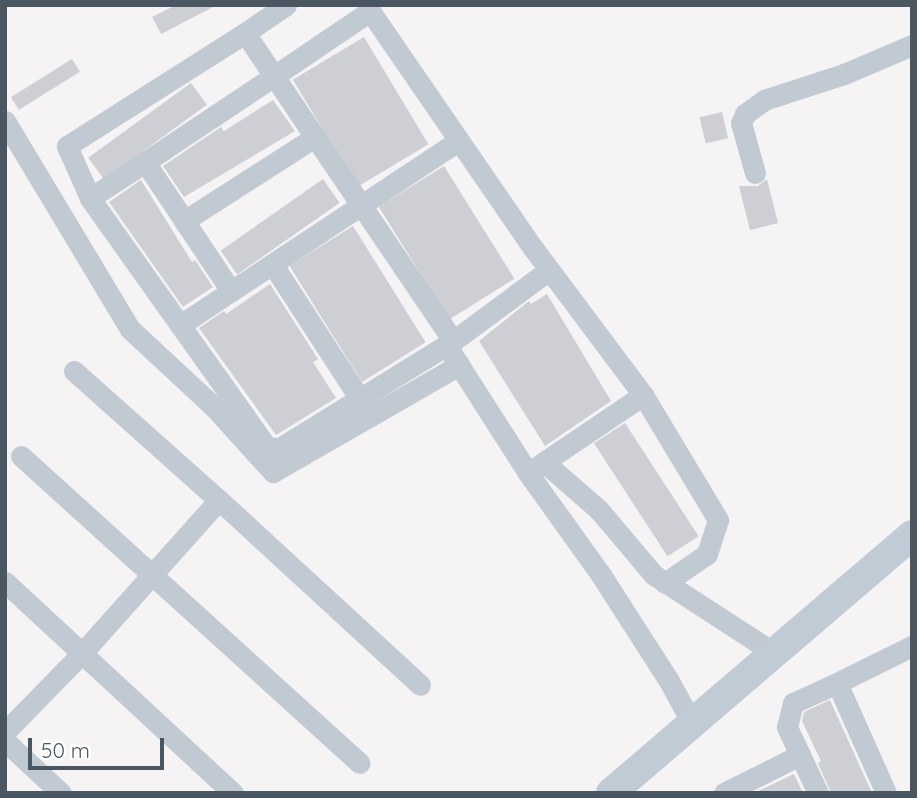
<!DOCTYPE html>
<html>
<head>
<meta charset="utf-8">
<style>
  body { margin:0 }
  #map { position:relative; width:917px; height:798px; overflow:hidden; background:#f5f3f3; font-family:Quicksand,sans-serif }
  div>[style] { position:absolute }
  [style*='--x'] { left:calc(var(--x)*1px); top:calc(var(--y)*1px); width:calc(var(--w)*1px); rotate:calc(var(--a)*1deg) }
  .building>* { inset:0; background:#cdcfd5; transform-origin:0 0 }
  .minor>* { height:21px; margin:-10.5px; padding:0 10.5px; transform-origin:10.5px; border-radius:10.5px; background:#c1cad2 }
  .secondary>* { height:30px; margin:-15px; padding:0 15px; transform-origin:15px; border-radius:15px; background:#c1cbd6 }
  span { translate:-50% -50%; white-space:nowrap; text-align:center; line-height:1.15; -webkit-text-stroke:6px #fff; paint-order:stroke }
  .frame { position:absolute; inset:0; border:7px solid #4a5661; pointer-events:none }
  .scale { position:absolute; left:28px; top:738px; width:136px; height:32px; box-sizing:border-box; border:4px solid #4a5661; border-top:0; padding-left:9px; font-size:21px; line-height:24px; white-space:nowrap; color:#4a5661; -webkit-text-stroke:5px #fff; paint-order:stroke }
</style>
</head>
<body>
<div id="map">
  <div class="building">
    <i style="clip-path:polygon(176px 5px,217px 5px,161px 34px,152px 17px)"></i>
    <i style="left:364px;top:37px;width:125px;height:83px;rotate:59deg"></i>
    <i style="left:72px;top:59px;width:15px;height:72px;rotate:58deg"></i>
    <i style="left:191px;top:83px;width:27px;height:127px;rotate:54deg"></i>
    <i style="clip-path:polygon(273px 100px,295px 131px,184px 197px,163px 166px,221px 127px,224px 131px)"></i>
    <i style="left:722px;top:112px;width:27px;height:23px;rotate:77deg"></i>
    <i style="left:444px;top:166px;width:133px;height:77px;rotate:58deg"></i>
    <i style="left:323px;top:179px;width:29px;height:125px;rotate:55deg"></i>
    <i style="clip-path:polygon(767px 179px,778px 223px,750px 230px,739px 186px,758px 186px)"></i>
    <i style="clip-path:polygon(141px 180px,192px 262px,195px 260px,213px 287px,183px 307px,109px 202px)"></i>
    <i style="left:353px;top:226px;width:137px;height:75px;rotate:58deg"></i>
    <i style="clip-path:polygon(270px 284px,318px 359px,313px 362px,336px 398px,276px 435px,199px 328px,224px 311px,226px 314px)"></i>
    <i style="clip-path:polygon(547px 294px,611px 401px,545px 446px,479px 341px,529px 301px,531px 304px)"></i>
    <i style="left:625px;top:423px;width:135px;height:37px;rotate:57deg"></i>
    <i style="clip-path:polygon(830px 700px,872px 793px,831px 793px,818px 763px,821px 761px,802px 721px,804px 712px)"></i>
    <i style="clip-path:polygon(794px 774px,803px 793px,754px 793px)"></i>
  </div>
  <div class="minor">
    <i style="--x:286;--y:5;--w:50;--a:145.7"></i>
    <i style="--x:245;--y:33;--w:52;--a:56"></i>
    <i style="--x:274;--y:76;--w:73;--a:56.1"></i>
    <i style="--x:315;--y:137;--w:246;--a:55.9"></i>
    <i style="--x:453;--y:341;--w:206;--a:148.3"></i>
    <i style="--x:278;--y:449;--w:12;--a:-166"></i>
    <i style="--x:266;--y:446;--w:304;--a:-125.4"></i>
    <i style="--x:90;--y:198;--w:66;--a:-33.2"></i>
    <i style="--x:145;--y:162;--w:155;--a:-33.7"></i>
    <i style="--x:274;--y:76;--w:116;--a:-34.1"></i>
    <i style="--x:370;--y:11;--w:288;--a:55.5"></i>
    <i style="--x:533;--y:248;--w:184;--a:53.2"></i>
    <i style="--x:643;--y:395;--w:146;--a:59"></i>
    <i style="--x:718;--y:520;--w:36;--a:108"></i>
    <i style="--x:707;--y:554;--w:51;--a:145.4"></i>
    <i style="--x:5;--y:121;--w:243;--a:59"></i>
    <i style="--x:130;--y:329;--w:115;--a:42.9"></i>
    <i style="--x:214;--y:407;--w:88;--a:47.8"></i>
    <i style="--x:273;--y:472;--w:215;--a:-29.9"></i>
    <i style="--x:145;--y:162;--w:155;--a:56.3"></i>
    <i style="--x:755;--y:173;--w:52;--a:-105.6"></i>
    <i style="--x:741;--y:123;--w:10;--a:-66"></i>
    <i style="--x:745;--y:114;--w:24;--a:-36"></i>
    <i style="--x:764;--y:100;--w:84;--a:-18"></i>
    <i style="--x:844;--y:74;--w:74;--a:-23.1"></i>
    <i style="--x:90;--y:198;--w:57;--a:-113.9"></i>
    <i style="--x:67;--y:146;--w:211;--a:-32.4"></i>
    <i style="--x:184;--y:221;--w:156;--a:-32.7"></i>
    <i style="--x:273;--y:265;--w:160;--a:57"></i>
    <i style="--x:180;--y:325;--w:333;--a:-33.5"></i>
    <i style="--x:453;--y:341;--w:119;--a:-36.5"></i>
    <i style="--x:452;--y:354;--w:141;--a:57.4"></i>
    <i style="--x:74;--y:371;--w:194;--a:41.7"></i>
    <i style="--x:643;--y:395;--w:139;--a:145.9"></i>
    <i style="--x:528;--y:473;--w:125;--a:54.4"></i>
    <i style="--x:601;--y:575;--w:126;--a:57.3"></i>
    <i style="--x:669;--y:681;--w:48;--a:61.3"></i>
    <i style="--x:21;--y:456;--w:457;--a:42.2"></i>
    <i style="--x:544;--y:462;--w:73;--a:41.1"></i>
    <i style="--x:599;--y:510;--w:85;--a:49.8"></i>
    <i style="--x:654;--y:575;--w:143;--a:33"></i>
    <i style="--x:5;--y:582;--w:311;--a:42.8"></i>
    <i style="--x:5;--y:732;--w:110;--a:-45.7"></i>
    <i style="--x:82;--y:653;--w:205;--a:-48.2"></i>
    <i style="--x:219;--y:500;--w:273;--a:42.6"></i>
    <i style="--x:5;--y:741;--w:76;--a:42.9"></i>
    <i style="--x:800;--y:755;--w:42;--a:64.7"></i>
    <i style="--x:724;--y:793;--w:85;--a:-26.6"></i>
    <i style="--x:800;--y:755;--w:31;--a:-115"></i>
    <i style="--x:787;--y:727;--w:25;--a:-76"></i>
    <i style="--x:793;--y:703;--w:48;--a:-24.4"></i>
    <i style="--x:886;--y:793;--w:120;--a:-114"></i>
    <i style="--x:837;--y:683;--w:84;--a:-26.3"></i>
  </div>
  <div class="secondary">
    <i style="--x:611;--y:793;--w:396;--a:-40.6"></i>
  </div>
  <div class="frame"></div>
  <div class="scale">50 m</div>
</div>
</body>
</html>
